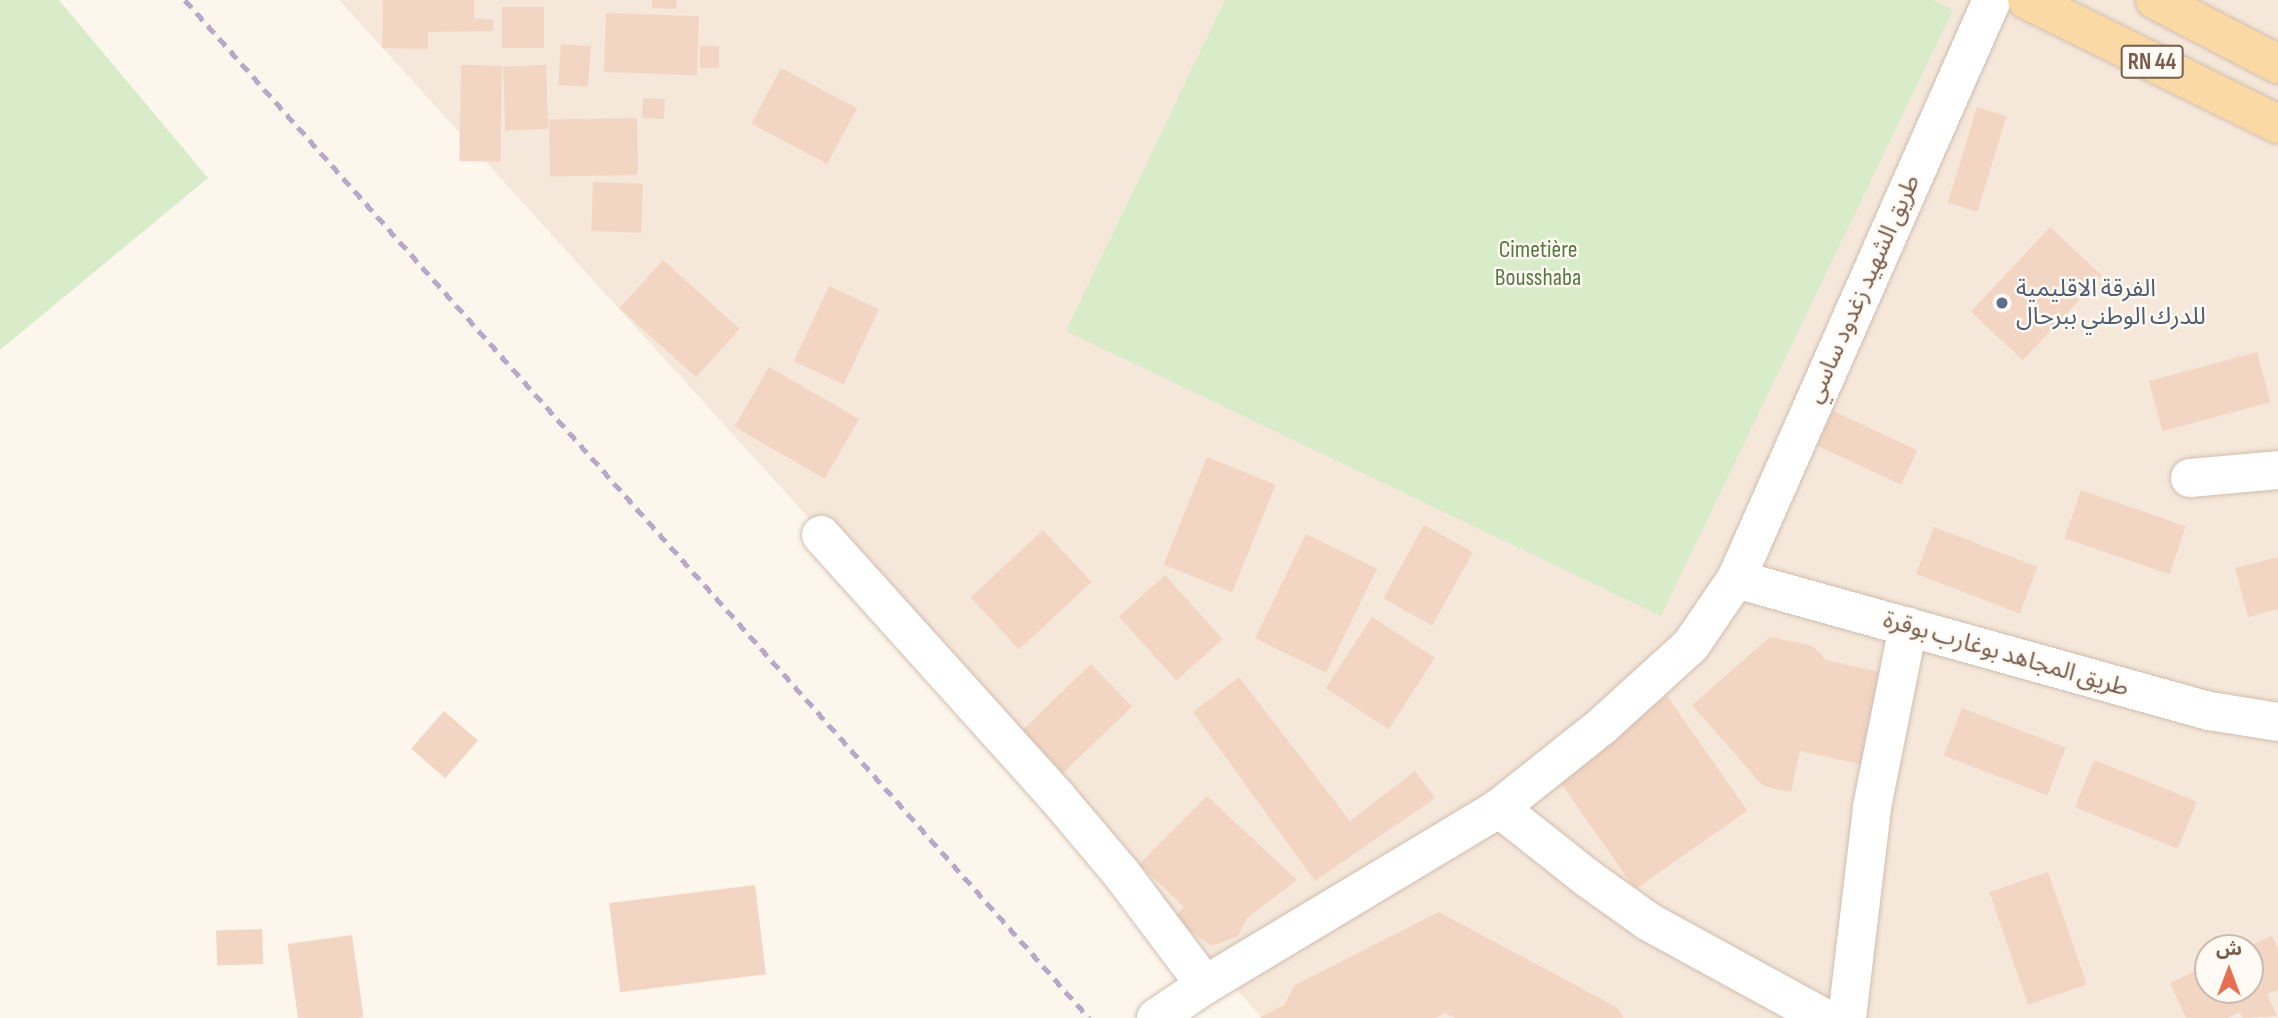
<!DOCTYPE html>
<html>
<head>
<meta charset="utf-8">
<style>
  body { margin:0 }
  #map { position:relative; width:2278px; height:1018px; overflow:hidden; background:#fdf6ec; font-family:"Sofia Sans Condensed","Noto Sans Arabic",sans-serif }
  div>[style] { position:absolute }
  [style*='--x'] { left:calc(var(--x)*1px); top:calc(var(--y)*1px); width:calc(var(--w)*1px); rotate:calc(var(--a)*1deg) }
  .residential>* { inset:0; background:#f5e8da }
  .green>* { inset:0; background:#d8ecc9 }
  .building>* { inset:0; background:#f3d5c3; transform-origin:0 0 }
  .roads { filter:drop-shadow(0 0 2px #d1beb0) drop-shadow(0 0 2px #d1beb0) }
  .minor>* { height:38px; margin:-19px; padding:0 19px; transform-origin:19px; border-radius:19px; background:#fff }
  .major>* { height:38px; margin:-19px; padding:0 19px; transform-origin:19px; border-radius:19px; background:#fbd9a5 }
  .rail>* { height:5px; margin-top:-2.5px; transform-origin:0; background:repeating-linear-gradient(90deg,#b9a8c9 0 10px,transparent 0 17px) }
  .dots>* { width:19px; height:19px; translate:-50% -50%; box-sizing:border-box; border:4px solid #fffaf3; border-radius:50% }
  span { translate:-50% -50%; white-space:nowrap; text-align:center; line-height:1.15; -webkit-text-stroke:5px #fffaf3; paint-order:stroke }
  .shield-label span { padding:2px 5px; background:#fffaf3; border:2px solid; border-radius:5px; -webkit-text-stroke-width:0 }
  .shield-label { font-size:23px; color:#7a5c4d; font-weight:700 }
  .park-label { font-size:24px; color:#537a41 }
  .street-label { font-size:24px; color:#7a5c4d }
  .service-label { font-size:24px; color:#4e5e75 }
  .left { translate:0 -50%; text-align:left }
  .north { position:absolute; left:2194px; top:934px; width:70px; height:70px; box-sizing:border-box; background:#fffaf3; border:2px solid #cabbb1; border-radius:50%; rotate:0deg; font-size:19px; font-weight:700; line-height:28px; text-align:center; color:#7a5c4d }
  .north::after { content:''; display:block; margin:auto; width:24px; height:32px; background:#e76f51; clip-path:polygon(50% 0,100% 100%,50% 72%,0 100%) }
</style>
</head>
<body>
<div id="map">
  <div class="residential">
    <i style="clip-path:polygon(evenodd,339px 0,2278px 0,2278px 1018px,1262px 1018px,339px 0,2208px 948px,2250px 948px,2250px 990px,2208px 990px,2208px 948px)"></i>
  </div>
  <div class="green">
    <i style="clip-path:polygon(0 0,59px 0,208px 178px,0 350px)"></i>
    <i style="clip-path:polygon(1225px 0,1933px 0,1953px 10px,1661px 616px,1066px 331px)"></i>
  </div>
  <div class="building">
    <i style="clip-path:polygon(383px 0,474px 0,474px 18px,493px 20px,493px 31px,428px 32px,428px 49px,382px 48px)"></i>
    <i style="clip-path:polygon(652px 0,677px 0,676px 9px,652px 8px)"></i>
    <i style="left:502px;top:7px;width:42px;height:41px"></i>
    <i style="left:606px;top:13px;width:93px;height:59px;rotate:2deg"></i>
    <i style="left:561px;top:44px;width:30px;height:41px;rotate:4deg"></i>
    <i style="left:700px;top:46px;width:19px;height:22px"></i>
    <i style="left:461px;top:65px;width:41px;height:96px;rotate:1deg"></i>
    <i style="left:546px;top:65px;width:64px;height:43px;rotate:88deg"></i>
    <i style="left:781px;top:68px;width:86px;height:63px;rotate:28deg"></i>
    <i style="left:643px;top:98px;width:22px;height:20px;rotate:3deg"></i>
    <i style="left:1977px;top:107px;width:31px;height:100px;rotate:17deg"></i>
    <i style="left:637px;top:118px;width:57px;height:88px;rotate:89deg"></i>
    <i style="left:593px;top:182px;width:50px;height:49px;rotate:2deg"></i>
    <i style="left:2050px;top:227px;width:71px;height:116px;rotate:43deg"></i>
    <i style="left:663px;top:260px;width:103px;height:65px;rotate:42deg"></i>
    <i style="left:829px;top:286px;width:55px;height:83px;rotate:25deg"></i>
    <i style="left:2257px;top:352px;width:52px;height:112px;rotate:75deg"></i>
    <i style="left:769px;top:367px;width:104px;height:69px;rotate:30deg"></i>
    <i style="left:1833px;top:411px;width:93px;height:38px;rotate:25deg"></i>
    <i style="left:1207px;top:457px;width:74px;height:116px;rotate:22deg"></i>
    <i style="left:2081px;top:490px;width:111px;height:51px;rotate:19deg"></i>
    <i style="left:1424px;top:525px;width:56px;height:84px;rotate:29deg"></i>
    <i style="left:1934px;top:527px;width:111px;height:50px;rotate:21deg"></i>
    <i style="left:1043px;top:530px;width:71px;height:99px;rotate:47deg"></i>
    <i style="left:1306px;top:534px;width:79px;height:116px;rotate:26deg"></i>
    <i style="clip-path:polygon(2278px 557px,2278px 609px,2248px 617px,2235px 568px)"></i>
    <i style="left:1165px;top:575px;width:86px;height:62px;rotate:48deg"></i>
    <i style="left:1372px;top:617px;width:75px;height:85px;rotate:33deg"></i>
    <i style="clip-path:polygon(1770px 637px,1813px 646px,1826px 660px,1884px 673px,1864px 765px,1800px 751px,1791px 792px,1763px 786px,1692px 705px)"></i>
    <i style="left:1091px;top:664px;width:59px;height:96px;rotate:46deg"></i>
    <i style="clip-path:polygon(1239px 677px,1350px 821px,1415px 771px,1435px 798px,1315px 881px,1193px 712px)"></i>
    <i style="left:1667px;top:696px;width:140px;height:137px;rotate:55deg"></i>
    <i style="left:1962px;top:708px;width:111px;height:51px;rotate:21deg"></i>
    <i style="left:444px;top:711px;width:45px;height:50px;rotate:41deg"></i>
    <i style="left:2094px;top:760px;width:111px;height:51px;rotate:22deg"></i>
    <i style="clip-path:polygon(1207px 796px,1297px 880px,1247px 918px,1238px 936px,1212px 946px,1172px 919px,1184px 907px,1139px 864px)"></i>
    <i style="left:2048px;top:872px;width:119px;height:62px;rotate:71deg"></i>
    <i style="left:755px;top:885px;width:90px;height:147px;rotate:83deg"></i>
    <i style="clip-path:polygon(1439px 912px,1618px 1008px,1623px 1018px,1455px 1018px,1445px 1013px,1436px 1018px,1259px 1018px,1284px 1005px,1295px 985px)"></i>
    <i style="left:262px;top:929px;width:35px;height:46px;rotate:88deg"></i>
    <i style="left:352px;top:935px;width:83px;height:65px;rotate:82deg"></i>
    <i style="clip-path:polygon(2272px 936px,2278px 949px,2278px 990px,2267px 994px,2277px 1016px,2243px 1018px,2240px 1012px,2228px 1018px,2186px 1018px,2170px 983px,2208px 965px,2208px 990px,2250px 990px,2250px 946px)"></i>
  </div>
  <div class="roads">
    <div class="minor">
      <i style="--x:2190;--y:478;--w:88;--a:-5.2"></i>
      <i style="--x:821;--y:535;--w:351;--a:48"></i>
      <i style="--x:1056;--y:796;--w:101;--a:49.8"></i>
      <i style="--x:1121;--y:873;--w:140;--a:53.1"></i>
      <i style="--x:1736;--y:579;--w:492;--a:15.6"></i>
      <i style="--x:2210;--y:711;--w:69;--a:9.2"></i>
      <i style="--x:1499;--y:808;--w:111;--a:38.4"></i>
      <i style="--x:1586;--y:877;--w:77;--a:35.5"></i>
      <i style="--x:1649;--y:922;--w:200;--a:28.7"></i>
      <i style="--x:1156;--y:1018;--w:59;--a:-34"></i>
      <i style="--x:1205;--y:985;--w:343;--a:-31"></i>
      <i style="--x:1499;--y:808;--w:132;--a:-38.5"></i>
      <i style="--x:1602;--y:726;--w:120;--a:-42.3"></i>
      <i style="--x:1691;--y:645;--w:80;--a:-55.7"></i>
      <i style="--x:1736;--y:579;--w:42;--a:-65.9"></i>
      <i style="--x:1753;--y:541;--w:591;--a:-66.17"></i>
      <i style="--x:1847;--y:1018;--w:212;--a:-83.2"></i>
      <i style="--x:1872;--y:807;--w:184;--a:-78.7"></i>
    </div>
    <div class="major">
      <i style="--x:2027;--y:0;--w:280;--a:26.3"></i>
      <i style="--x:2155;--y:0;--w:139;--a:27.5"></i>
    </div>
  </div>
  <div class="rail">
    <i style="--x:185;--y:0;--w:1361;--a:48.39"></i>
  </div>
  <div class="dots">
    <i style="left:2002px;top:303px;background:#5c6f8a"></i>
  </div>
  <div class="shield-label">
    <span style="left:2152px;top:62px">RN 44</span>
  </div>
  <div class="park-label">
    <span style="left:1538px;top:264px">Cimetière<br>Bousshaba</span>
  </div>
  <div class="street-label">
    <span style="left:1863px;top:289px;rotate:-66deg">طريق الشهيد زغدود ساسي</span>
    <span style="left:2006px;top:654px;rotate:16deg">طريق المجاهد بوغارب بوقرة</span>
  </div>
  <div class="service-label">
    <span class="left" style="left:2016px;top:303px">الفرقة الاقليمية<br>للدرك الوطني ببرحال</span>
  </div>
  <div class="north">ش</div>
</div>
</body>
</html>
